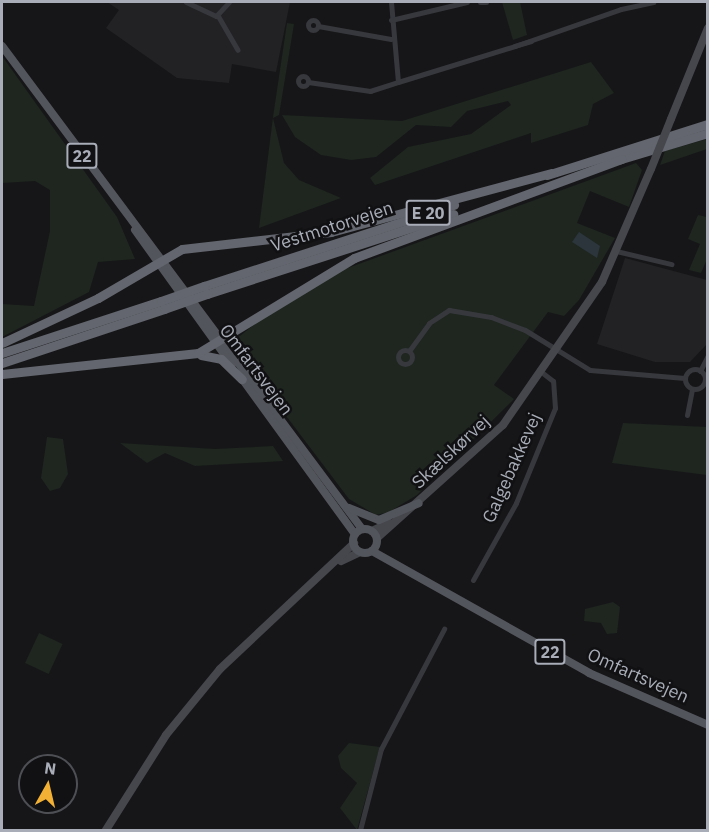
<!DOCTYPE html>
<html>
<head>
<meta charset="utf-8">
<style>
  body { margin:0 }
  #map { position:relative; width:709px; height:832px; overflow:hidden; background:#161618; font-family:"IBM Plex Sans",sans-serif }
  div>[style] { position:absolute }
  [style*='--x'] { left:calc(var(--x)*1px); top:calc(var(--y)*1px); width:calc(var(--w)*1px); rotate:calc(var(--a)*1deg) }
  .built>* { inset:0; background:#222225 }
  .green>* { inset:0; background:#1e261f; transform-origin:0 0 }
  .water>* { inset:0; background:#2c353c }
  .street>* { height:5px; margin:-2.5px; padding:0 2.5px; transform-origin:2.5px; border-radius:2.5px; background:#37383d }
  .street>.ring { margin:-2.5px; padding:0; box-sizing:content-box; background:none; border:5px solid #37383d; border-radius:50% }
  .secondary>* { height:8px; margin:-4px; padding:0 4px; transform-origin:4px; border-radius:4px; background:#45474d }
  .primary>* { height:8px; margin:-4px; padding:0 4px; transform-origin:4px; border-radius:4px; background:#53555c }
  .primary>.ring { margin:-4px; padding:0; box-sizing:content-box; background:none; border:8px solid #53555c; border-radius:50% }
  .highway>* { height:9px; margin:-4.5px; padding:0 4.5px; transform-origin:4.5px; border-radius:4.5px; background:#63666e }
  .secondary-bridge>* { height:8px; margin:-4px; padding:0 4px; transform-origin:4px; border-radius:4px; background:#45474d }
  .highway-bridge>* { height:9px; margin:-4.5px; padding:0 4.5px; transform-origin:4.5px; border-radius:4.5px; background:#63666e }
  span { translate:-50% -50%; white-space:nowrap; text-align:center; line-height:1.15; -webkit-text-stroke:5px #111113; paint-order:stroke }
  .shield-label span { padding:2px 4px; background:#111113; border:2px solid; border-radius:4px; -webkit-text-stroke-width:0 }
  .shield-label { font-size:16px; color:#a8adb8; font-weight:700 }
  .street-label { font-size:18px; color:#a8adb8 }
  .frame { position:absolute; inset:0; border:3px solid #a8adb8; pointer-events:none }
  .north { position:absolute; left:18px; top:754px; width:60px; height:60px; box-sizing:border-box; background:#111113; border:2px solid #4d4f55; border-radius:50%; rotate:8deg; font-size:16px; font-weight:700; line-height:24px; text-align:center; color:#a8adb8 }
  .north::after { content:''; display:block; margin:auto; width:21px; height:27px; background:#f2b134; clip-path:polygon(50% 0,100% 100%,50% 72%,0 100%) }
</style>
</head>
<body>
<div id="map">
  <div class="built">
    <i style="clip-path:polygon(107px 2px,290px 2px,276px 72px,232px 64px,229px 83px,177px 78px,106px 28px,119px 10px)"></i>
    <i style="clip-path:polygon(625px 258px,707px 280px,707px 344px,690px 362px,655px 362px,597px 344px)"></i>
  </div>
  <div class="green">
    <i style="clip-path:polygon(502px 2px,520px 2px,527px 35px,513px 40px)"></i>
    <i style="clip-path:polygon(287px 23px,294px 24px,279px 115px,273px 118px,284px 163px,299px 180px,341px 198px,259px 228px,273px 117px)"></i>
    <i style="clip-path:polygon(2px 56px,117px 217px,135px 259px,98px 262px,89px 292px,2px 337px,2px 304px,34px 306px,50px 231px,50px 190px,35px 181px,2px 183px)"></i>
    <i style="clip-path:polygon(591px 62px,614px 93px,593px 104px,588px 125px,531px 143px,531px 133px,375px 185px,370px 178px,408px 147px,471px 134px,511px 105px,508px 101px,467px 111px,451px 127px,416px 125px,376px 157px,351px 160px,321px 155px,295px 137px,282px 115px,402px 121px)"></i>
    <i style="clip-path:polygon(707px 139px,707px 149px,660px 165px,665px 151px)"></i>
    <i style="clip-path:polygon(636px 163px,642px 170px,629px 207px,590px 191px,577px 223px,615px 238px,579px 300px,564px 316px,548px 312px,494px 385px,514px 399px,417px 495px,389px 512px,376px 515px,349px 499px,231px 343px,269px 313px,345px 269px)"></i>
    <i style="clip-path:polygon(698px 215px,707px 217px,707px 259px,701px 273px,689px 270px,700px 244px,688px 239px)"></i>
    <i style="clip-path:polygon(623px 423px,707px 427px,707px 475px,612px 463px)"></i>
    <i style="clip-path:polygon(47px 437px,63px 439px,68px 474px,60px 488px,50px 491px,41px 478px)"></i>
    <i style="clip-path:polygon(120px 443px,215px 449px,273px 446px,283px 461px,195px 466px,165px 453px,147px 463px)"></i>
    <i style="clip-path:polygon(613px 602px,620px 607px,617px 633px,607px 634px,601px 623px,584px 621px,585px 609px)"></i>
    <i style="left:39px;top:633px;width:26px;height:33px;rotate:25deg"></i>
    <i style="clip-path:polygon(349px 743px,380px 747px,357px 830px,340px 808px,357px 783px,341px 768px,338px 756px)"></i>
  </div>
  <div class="water">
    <i style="clip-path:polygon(579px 232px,600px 246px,597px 258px,572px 242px)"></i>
  </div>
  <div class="street">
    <i style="--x:186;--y:2;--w:33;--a:25"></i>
    <i style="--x:216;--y:16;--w:19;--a:-47"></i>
    <i style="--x:391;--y:2;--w:80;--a:85"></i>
    <i style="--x:480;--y:2;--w:6;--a:0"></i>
    <i style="--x:621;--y:9;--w:33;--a:-12"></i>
    <i style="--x:218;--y:16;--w:39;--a:60"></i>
    <i style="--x:391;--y:20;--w:78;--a:-13.3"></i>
    <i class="ring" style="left:308px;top:20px;width:5px;height:5px"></i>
    <i style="--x:318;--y:26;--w:74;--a:10.1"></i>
    <i style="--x:531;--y:41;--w:17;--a:163"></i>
    <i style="--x:515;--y:46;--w:112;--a:-19.2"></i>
    <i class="ring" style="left:298px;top:76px;width:5px;height:5px"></i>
    <i style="--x:308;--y:82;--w:63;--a:8.3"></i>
    <i style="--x:370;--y:91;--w:29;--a:-18"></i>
    <i style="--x:398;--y:82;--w:122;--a:-17.1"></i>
    <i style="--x:616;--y:251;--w:57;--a:13.3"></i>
    <i class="ring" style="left:398px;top:350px;width:9px;height:9px"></i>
    <i style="--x:409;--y:351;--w:34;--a:-54"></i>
    <i style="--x:429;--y:323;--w:24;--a:-33"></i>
    <i style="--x:449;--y:310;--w:43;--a:9.5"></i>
    <i style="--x:491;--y:317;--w:36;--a:21"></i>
    <i style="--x:525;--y:330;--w:76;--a:31.6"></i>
    <i style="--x:590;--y:370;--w:95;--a:4.8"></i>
    <i class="ring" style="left:685px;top:369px;width:15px;height:15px"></i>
    <i style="--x:700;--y:371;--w:18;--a:-63"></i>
    <i style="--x:687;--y:415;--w:26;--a:-79"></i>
    <i style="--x:473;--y:580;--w:88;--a:-60.8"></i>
    <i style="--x:516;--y:503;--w:103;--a:-67.7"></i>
    <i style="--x:555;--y:408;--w:27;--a:-94"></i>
    <i style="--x:553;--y:381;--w:18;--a:-142"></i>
    <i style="--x:360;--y:830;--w:84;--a:-75.5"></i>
    <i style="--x:381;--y:749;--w:136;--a:-62.3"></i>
  </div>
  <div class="secondary">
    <i style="--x:671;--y:119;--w:98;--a:-67.9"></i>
    <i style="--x:372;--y:531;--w:19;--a:-25"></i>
    <i style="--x:377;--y:538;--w:169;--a:-41.9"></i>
    <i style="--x:503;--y:425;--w:174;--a:-55.3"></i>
    <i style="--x:602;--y:282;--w:123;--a:-66.6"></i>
    <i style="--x:341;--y:561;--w:21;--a:-25"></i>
    <i style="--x:106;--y:830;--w:112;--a:-57.7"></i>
    <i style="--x:166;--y:735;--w:85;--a:-50.7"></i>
    <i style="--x:220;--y:669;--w:184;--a:-43.2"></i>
  </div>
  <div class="primary">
    <i style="--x:2;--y:46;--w:602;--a:53.3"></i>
    <i style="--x:135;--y:230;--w:166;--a:54.3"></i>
    <i style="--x:240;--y:376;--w:195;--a:54"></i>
    <i style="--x:349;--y:508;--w:32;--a:22"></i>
    <i style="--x:379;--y:520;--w:43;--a:-23"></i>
    <i class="ring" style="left:353px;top:529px;width:16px;height:16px"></i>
    <i style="--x:372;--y:551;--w:249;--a:29.3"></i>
    <i style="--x:589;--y:673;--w:130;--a:23.6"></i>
  </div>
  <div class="highway">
    <i style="--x:618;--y:160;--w:94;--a:-16.7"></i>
    <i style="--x:547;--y:175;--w:169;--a:-17.6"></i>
    <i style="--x:204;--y:286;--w:263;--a:-18"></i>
    <i style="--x:207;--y:294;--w:259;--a:-18"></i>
    <i style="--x:2;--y:343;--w:106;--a:-25.1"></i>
    <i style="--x:98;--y:298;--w:97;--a:-30.3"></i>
    <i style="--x:182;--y:249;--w:150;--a:-6.5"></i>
    <i style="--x:331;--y:232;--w:228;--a:-15"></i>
    <i style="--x:2;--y:353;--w:167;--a:-18.1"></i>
    <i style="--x:201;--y:355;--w:20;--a:11"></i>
    <i style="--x:221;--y:359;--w:29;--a:44"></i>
    <i style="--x:2;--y:363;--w:171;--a:-18.4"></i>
    <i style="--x:2;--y:374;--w:197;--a:-6.1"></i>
    <i style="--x:198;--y:353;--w:183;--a:-31.3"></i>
    <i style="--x:354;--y:258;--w:285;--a:-20.3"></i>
  </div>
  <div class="secondary-bridge">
    <i style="--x:651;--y:169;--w:54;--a:-68.2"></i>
  </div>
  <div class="highway-bridge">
    <i style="--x:161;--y:301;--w:46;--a:-19.2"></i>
    <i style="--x:164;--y:309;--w:46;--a:-19.2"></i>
  </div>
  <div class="shield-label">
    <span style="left:82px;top:156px">22</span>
    <span style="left:428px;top:213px">E 20</span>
    <span style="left:550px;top:652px">22</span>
  </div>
  <div class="street-label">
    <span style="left:332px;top:227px;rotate:-18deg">Vestmotorvejen</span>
    <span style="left:256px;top:370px;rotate:53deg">Omfartsvejen</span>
    <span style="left:451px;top:452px;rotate:-43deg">Skælskørvej</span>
    <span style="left:512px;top:468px;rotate:-66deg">Galgebakkevej</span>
    <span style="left:638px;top:676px;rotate:24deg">Omfartsvejen</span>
  </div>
  <div class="frame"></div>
  <div class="north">N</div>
</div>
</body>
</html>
